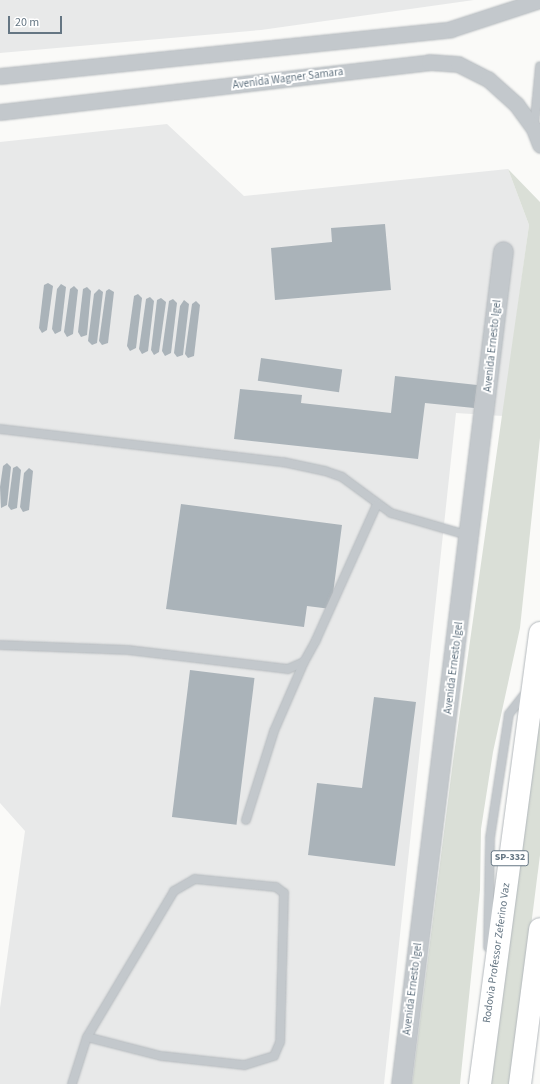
<!DOCTYPE html>
<html>
<head>
<meta charset="utf-8">
<style>
  body { margin:0 }
  #map { position:relative; width:540px; height:1084px; overflow:hidden; background:#fafaf8; font-family:"Source Sans 3",sans-serif }
  div>[style] { position:absolute }
  [style*='--x'] { left:calc(var(--x)*1px); top:calc(var(--y)*1px); width:calc(var(--w)*1px); rotate:calc(var(--a)*1deg) }
  .built>* { inset:0; background:#e8e9e9 }
  .green>* { inset:0; background:#dadfd7 }
  .building>* { inset:0; background:#aab3b9; transform-origin:0 0 }
  .roads { filter:drop-shadow(0 0 1px #b4b9bd) drop-shadow(0 0 1px #b4b9bd) }
  .service>* { height:8px; margin:-4px; padding:0 4px; transform-origin:4px; border-radius:4px; background:#c3c8cc }
  .minor>* { height:15px; margin:-7.5px; padding:0 7.5px; transform-origin:7.5px; border-radius:7.5px; background:#c3c8cc }
  .tertiary>* { height:19px; margin:-9.5px; padding:0 9.5px; transform-origin:9.5px; border-radius:9.5px; background:#c3c8cc }
  .motorway>* { height:22px; margin:-11px; padding:0 11px; transform-origin:11px; border-radius:11px; background:#fff }
  span { translate:-50% -50%; white-space:nowrap; text-align:center; line-height:1.15; -webkit-text-stroke:4px #fff; paint-order:stroke }
  .shield-label span { padding:1px 3px; background:#fff; border:1px solid; border-radius:3px; -webkit-text-stroke-width:0 }
  .shield-label { font-size:10px; color:#657683; font-weight:700 }
  .street-label { font-size:11px; color:#657683 }
  .scale { position:absolute; left:8px; top:16px; width:54px; height:18px; box-sizing:border-box; border:2px solid #657683; border-top:0; padding-left:5px; font-size:12px; line-height:14px; white-space:nowrap; color:#657683; -webkit-text-stroke:3px #fff; paint-order:stroke }
</style>
</head>
<body>
<div id="map">
  <div class="built">
    <i style="clip-path:polygon(0 0,474px 0,261px 30px,0 53px)"></i>
    <i style="clip-path:polygon(167px 124px,244px 196px,508px 169px,529px 225px,503px 416px,456px 413px,384px 1084px,0 1084px,0 1008px,25px 831px,0 803px,0 142px)"></i>
  </div>
  <div class="green">
    <i style="clip-path:polygon(508px 169px,540px 202px,540px 438px,520px 628px,493px 752px,481px 829px,480px 890px,460px 1084px,412px 1084px,453px 761px,529px 225px)"></i>
    <i style="clip-path:polygon(540px 707px,540px 855px,511px 1084px,491px 1084px)"></i>
  </div>
  <div class="building">
    <i style="clip-path:polygon(385px 224px,391px 290px,275px 300px,271px 248px,332px 242px,331px 228px)"></i>
    <i style="clip-path:polygon(48px 283px,53px 286px,47px 330px,42px 333px,39px 328px,44px 285px)"></i>
    <i style="clip-path:polygon(61px 284px,66px 287px,61px 331px,55px 334px,52px 329px,57px 289px)"></i>
    <i style="clip-path:polygon(74px 286px,78px 290px,73px 334px,67px 337px,64px 332px,70px 289px)"></i>
    <i style="clip-path:polygon(87px 287px,91px 291px,87px 335px,81px 337px,78px 332px,83px 289px)"></i>
    <i style="clip-path:polygon(99px 289px,103px 292px,97px 343px,92px 345px,88px 341px,94px 294px)"></i>
    <i style="clip-path:polygon(109px 289px,114px 292px,108px 343px,102px 345px,99px 341px,106px 291px)"></i>
    <i style="clip-path:polygon(138px 294px,142px 298px,136px 348px,130px 351px,127px 346px,134px 296px)"></i>
    <i style="clip-path:polygon(150px 297px,154px 301px,148px 351px,142px 354px,139px 349px,146px 299px)"></i>
    <i style="clip-path:polygon(161px 298px,166px 302px,159px 352px,154px 355px,151px 350px,157px 300px)"></i>
    <i style="clip-path:polygon(173px 299px,177px 303px,171px 353px,165px 356px,162px 351px,169px 301px)"></i>
    <i style="clip-path:polygon(184px 300px,189px 304px,183px 355px,177px 357px,174px 353px,180px 306px)"></i>
    <i style="clip-path:polygon(196px 301px,200px 305px,194px 356px,188px 358px,185px 354px,192px 304px)"></i>
    <i style="left:261px;top:358px;width:82px;height:23px;rotate:8deg"></i>
    <i style="clip-path:polygon(395px 376px,477px 385px,474px 408px,425px 403px,418px 459px,234px 439px,240px 389px,302px 395px,301px 403px,391px 413px)"></i>
    <i style="clip-path:polygon(7px 463px,11px 467px,7px 505px,1px 508px,0 487px,3px 466px)"></i>
    <i style="clip-path:polygon(17px 466px,21px 470px,17px 508px,11px 510px,8px 506px,13px 468px)"></i>
    <i style="clip-path:polygon(29px 468px,33px 471px,29px 510px,23px 512px,20px 507px,24px 473px)"></i>
    <i style="clip-path:polygon(181px 504px,342px 525px,331px 609px,307px 606px,304px 627px,166px 609px)"></i>
    <i style="left:190px;top:670px;width:65px;height:148px;rotate:7deg"></i>
    <i style="clip-path:polygon(374px 697px,416px 702px,395px 866px,308px 855px,317px 783px,362px 788px)"></i>
  </div>
  <div class="roads">
    <div class="service">
      <i style="--x:534;--y:127;--w:61;--a:-84.4"></i>
      <i style="--x:0;--y:429;--w:285;--a:6.7"></i>
      <i style="--x:283;--y:462;--w:43;--a:12.1"></i>
      <i style="--x:325;--y:471;--w:18;--a:19"></i>
      <i style="--x:342;--y:477;--w:61;--a:36.3"></i>
      <i style="--x:391;--y:513;--w:82;--a:16.2"></i>
      <i style="--x:0;--y:645;--w:128;--a:2.2"></i>
      <i style="--x:128;--y:650;--w:161;--a:6.8"></i>
      <i style="--x:288;--y:669;--w:17;--a:-24"></i>
      <i style="--x:304;--y:662;--w:25;--a:-61"></i>
      <i style="--x:316;--y:640;--w:149;--a:-65.8"></i>
      <i style="--x:246;--y:820;--w:93;--a:-72.5"></i>
      <i style="--x:274;--y:731;--w:75;--a:-66.5"></i>
      <i style="--x:488;--y:947;--w:109;--a:-88.9"></i>
      <i style="--x:490;--y:838;--w:125;--a:-81.3"></i>
      <i style="--x:509;--y:714;--w:28;--a:-52"></i>
      <i style="--x:72;--y:1084;--w:49;--a:-72.3"></i>
      <i style="--x:87;--y:1037;--w:170;--a:-59.2"></i>
      <i style="--x:174;--y:891;--w:24;--a:-30"></i>
      <i style="--x:195;--y:879;--w:81;--a:5.6"></i>
      <i style="--x:276;--y:887;--w:10;--a:37"></i>
      <i style="--x:284;--y:893;--w:149;--a:91.5"></i>
      <i style="--x:280;--y:1042;--w:15;--a:113"></i>
      <i style="--x:274;--y:1056;--w:31;--a:163"></i>
      <i style="--x:244;--y:1065;--w:83;--a:-173.8"></i>
      <i style="--x:161;--y:1056;--w:76;--a:-165.6"></i>
    </div>
    <div class="minor">
      <i style="--x:0;--y:76;--w:453;--a:-5.9"></i>
      <i style="--x:451;--y:29;--w:94;--a:-18"></i>
      <i style="--x:0;--y:112;--w:432;--a:-6.6"></i>
      <i style="--x:429;--y:62;--w:29;--a:4"></i>
      <i style="--x:458;--y:64;--w:34;--a:27"></i>
      <i style="--x:488;--y:79;--w:38;--a:42"></i>
      <i style="--x:516;--y:104;--w:31;--a:54"></i>
      <i style="--x:534;--y:129;--w:17;--a:69"></i>
    </div>
    <div class="tertiary">
      <i style="--x:401;--y:1084;--w:839;--a:-83.02"></i>
    </div>
    <div class="motorway">
      <i style="--x:480;--y:1084;--w:455;--a:-82.4"></i>
      <i style="--x:520;--y:1084;--w:156;--a:-82.6"></i>
    </div>
  </div>
  <div class="shield-label">
    <span style="left:510px;top:858px">SP-332</span>
  </div>
  <div class="street-label">
    <span style="left:288px;top:79px;rotate:-7deg">Avenida Wagner Samara</span>
    <span style="left:493px;top:346px;rotate:-84deg">Avenida Ernesto Igel</span>
    <span style="left:454px;top:668px;rotate:-83deg">Avenida Ernesto Igel</span>
    <span style="left:497px;top:953px;rotate:-82deg">Rodovia Professor Zeferino Vaz</span>
    <span style="left:413px;top:989px;rotate:-83deg">Avenida Ernesto Igel</span>
  </div>
  <div class="scale">20 m</div>
</div>
</body>
</html>
